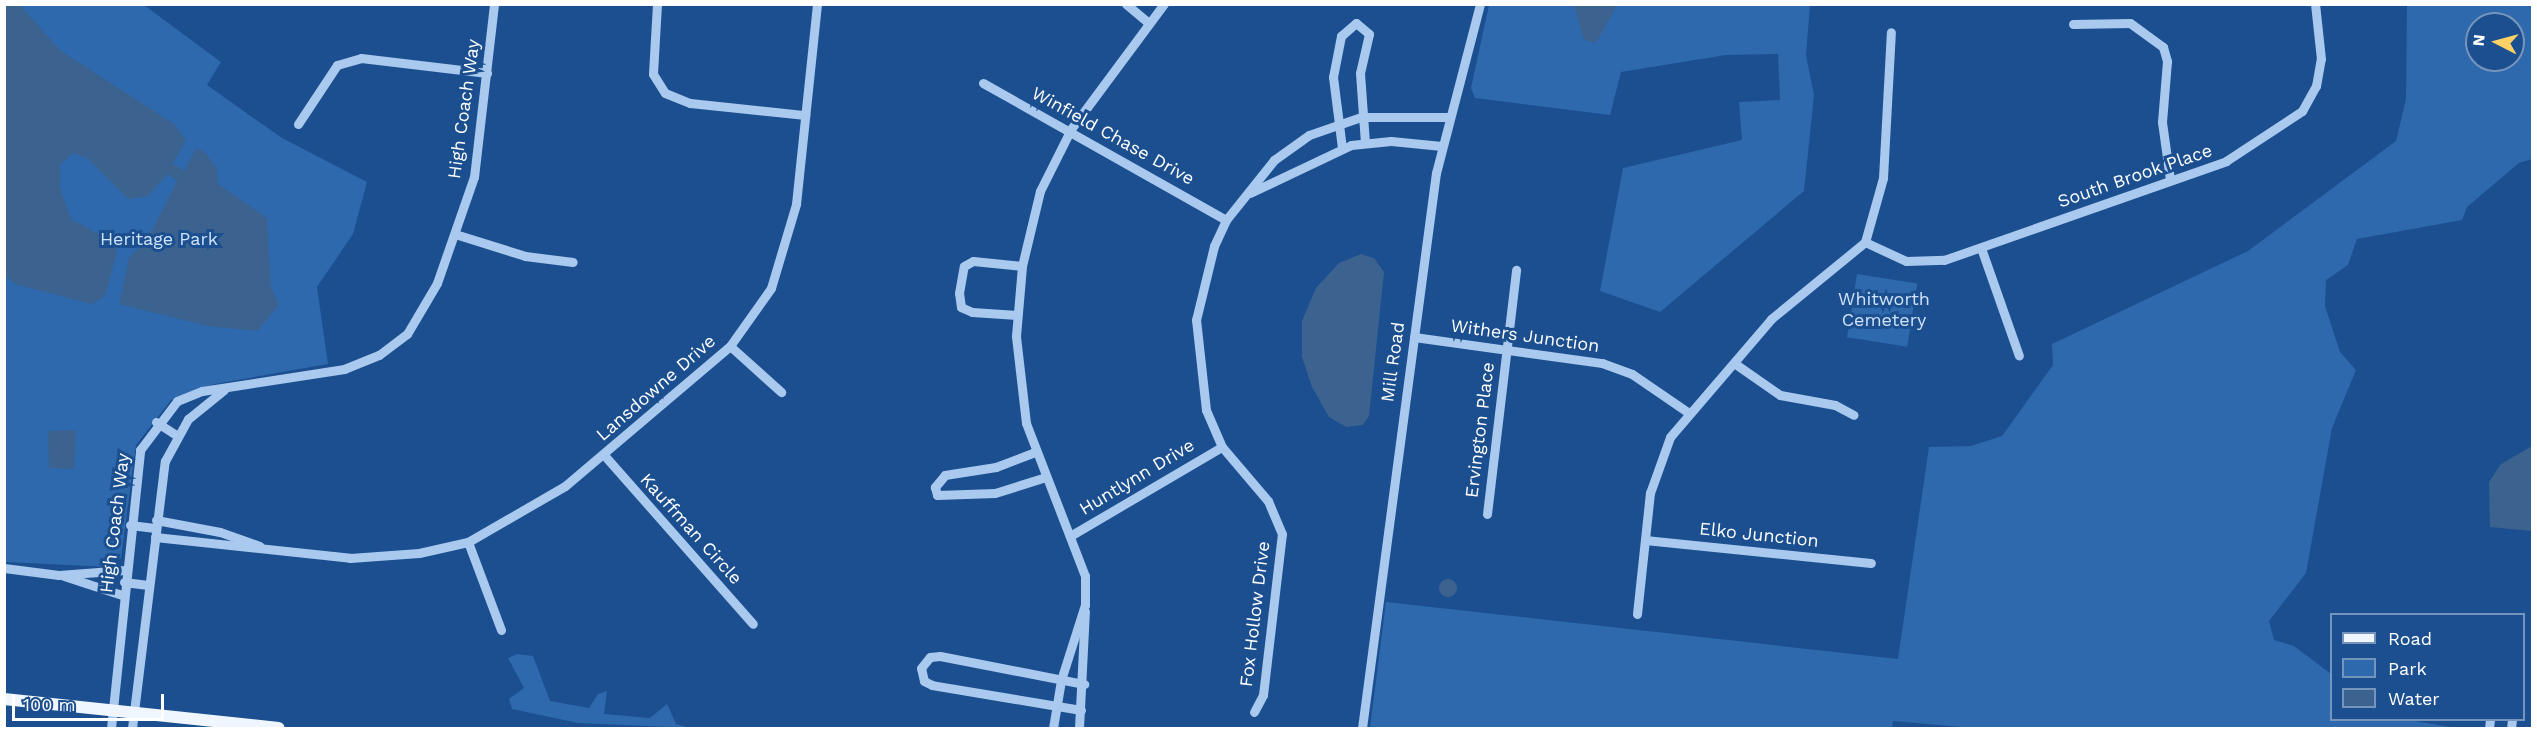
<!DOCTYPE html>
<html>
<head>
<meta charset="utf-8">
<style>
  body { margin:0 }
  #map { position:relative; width:2537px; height:733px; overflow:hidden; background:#1b4f8f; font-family:"Work Sans",sans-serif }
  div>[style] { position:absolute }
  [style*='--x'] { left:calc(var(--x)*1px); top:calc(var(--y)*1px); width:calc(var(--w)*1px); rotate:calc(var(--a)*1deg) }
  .green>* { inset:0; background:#2e69ad; transform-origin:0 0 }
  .water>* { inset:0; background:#3c6290 }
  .round { border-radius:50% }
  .minor>* { height:9px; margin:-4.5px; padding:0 4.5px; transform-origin:4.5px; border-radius:4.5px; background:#a9c9ee }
  .major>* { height:12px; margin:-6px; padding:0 6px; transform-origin:6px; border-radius:6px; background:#f0f6ff }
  span { translate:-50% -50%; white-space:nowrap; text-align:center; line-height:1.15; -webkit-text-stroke:6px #1b4f8f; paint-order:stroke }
  .street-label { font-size:18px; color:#fff }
  .park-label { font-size:18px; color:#cfe3fa }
  .frame { position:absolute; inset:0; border:6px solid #fff; pointer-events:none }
  .legend { position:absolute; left:2330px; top:613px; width:195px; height:108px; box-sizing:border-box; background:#1b4f8f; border:2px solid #7695bc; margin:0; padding:8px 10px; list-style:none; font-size:18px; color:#fff }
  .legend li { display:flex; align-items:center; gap:12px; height:30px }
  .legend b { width:30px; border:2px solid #7695bc }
  .north { position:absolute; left:2465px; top:12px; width:60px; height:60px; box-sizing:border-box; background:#1b4f8f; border:2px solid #7695bc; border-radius:50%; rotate:276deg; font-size:16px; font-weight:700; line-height:24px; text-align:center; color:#fff }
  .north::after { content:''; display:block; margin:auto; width:21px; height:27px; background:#ffd166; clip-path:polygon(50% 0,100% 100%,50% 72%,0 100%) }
  .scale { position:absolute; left:12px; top:694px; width:152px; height:27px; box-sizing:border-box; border:3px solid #fff; border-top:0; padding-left:8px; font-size:18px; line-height:21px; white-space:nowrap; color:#fff; -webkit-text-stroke:4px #1b4f8f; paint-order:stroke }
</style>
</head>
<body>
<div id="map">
  <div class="green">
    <i style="clip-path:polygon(5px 5px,144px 5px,221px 62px,207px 85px,282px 138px,367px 182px,353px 234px,317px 287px,328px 364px,215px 384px,171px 400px,136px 445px,121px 558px,110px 567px,5px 562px)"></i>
    <i style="clip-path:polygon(1489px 5px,1810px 5px,1806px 55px,1814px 95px,1804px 191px,1660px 312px,1600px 291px,1623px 168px,1742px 140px,1739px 102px,1780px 100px,1778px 54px,1726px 55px,1621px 72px,1610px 115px,1475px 98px,1471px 88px)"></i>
    <i style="clip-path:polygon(evenodd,2407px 5px,2532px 5px,2532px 159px,2519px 163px,2467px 207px,2462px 220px,2357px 239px,2348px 265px,2326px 280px,2325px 306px,2340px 352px,2356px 370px,2332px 428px,2306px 573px,2269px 621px,2274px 640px,2294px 646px,2331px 674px,2332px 720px,2409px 720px,2456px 728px,1972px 728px,1893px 721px,1892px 728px,1370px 728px,1386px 602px,1898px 659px,1929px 447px,1971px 446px,2002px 436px,2053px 365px,2052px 344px,2248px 251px,2396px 141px,2406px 99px,2407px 5px,2477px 24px,2513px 24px,2513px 60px,2477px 60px,2477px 24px)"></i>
    <i style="left:1857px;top:274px;width:61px;height:64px;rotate:9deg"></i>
    <i style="clip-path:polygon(517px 654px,533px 656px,550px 701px,589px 708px,598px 694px,607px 691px,604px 714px,650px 718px,667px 704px,676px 724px,690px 728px,578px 723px,512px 709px,509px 699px,524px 688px,508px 658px)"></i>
  </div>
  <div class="water">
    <i style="clip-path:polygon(4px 5px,20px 5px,61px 51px,174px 124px,186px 140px,173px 164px,184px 171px,196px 148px,205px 152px,217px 169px,218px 184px,267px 218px,271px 286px,279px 305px,257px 331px,208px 326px,119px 304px,129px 258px,148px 238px,177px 181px,168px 174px,148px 196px,128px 199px,87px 158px,73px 153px,60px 165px,60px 188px,71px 219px,113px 242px,117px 252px,105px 296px,92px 304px,15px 284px,5px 275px)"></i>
    <i style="clip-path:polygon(1574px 5px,1617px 5px,1596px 43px,1584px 40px)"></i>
    <i style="clip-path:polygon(1361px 254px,1374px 258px,1384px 272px,1369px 416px,1363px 425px,1346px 427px,1329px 417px,1312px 387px,1302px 357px,1302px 321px,1316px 288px,1339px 263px)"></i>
    <i style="clip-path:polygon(76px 430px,74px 469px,49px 468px,48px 431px)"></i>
    <i style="clip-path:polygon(2532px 446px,2532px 531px,2490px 527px,2489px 482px,2501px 464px)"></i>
    <i class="round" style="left:1439px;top:579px;width:18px;height:18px"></i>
  </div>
  <div class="minor">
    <i style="--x:657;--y:4;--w:70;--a:93.3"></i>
    <i style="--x:653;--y:74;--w:22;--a:58"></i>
    <i style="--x:665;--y:93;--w:27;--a:22"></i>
    <i style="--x:690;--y:103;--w:116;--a:6"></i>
    <i style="--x:1126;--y:4;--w:30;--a:40"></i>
    <i style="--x:2073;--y:24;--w:57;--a:-1"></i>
    <i style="--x:2130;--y:23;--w:41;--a:36"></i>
    <i style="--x:2163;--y:47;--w:15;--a:74"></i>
    <i style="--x:2167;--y:61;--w:61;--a:94.7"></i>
    <i style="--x:2162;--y:122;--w:59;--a:82.1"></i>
    <i style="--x:983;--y:83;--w:279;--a:29.4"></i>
    <i style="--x:298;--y:124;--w:71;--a:-56.5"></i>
    <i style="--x:337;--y:65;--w:25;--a:-16"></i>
    <i style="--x:361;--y:58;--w:127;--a:6.8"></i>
    <i style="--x:1342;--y:148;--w:72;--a:-97.2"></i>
    <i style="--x:1333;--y:77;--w:42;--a:-79"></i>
    <i style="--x:1341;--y:36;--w:20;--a:-41"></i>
    <i style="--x:1356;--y:23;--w:17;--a:40"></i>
    <i style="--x:1369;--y:34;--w:40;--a:103"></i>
    <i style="--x:1360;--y:73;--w:69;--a:85.9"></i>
    <i style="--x:1250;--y:193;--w:112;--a:-25.4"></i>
    <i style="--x:1351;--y:145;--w:40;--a:-5.7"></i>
    <i style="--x:1391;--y:141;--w:51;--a:5.6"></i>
    <i style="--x:455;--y:234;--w:73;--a:17.4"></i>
    <i style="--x:525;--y:256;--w:48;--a:7.1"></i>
    <i style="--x:1865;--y:242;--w:45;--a:24.9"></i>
    <i style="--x:1906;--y:261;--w:38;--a:-2"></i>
    <i style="--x:1944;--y:260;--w:299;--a:-19.3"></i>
    <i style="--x:2226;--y:161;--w:91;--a:-33.3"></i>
    <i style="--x:2302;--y:111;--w:29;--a:-61"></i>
    <i style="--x:2316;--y:86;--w:27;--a:-80"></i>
    <i style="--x:2321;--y:59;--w:55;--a:-96.2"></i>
    <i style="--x:1981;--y:248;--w:114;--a:70.6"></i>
    <i style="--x:1017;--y:315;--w:45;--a:-176.2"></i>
    <i style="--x:972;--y:312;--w:12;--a:-156"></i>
    <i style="--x:961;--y:307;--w:14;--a:-98"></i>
    <i style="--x:959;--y:293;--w:27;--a:-80"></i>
    <i style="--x:964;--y:266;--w:10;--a:-29"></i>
    <i style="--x:973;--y:261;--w:49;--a:5.8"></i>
    <i style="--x:1414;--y:337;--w:190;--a:7.9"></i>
    <i style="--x:1602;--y:363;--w:32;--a:20"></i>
    <i style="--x:1632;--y:374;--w:69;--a:34.4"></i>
    <i style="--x:730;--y:346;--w:69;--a:42"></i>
    <i style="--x:1734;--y:363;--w:56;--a:34.8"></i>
    <i style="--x:1780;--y:395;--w:56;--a:10.3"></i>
    <i style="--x:1835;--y:405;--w:21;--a:28"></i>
    <i style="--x:156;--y:422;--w:24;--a:33"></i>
    <i style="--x:1035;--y:452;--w:42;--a:159"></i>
    <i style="--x:996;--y:467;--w:52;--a:171.1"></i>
    <i style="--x:945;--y:475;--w:16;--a:130"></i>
    <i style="--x:935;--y:487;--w:8;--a:76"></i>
    <i style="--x:937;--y:495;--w:58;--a:-2"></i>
    <i style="--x:995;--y:493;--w:50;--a:-17.4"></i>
    <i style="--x:604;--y:455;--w:225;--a:48.6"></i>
    <i style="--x:1487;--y:514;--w:246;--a:-83.2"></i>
    <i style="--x:156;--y:520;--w:65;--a:10.6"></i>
    <i style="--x:220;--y:532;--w:42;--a:19.3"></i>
    <i style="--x:130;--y:525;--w:25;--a:7"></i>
    <i style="--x:1070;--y:536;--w:176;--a:-30.4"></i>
    <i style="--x:155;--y:537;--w:196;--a:6.1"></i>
    <i style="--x:350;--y:558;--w:69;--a:-4.1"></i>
    <i style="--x:419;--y:553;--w:50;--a:-12.7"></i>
    <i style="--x:468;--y:542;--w:112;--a:-30"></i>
    <i style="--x:565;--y:486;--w:216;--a:-40.3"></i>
    <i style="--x:730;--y:346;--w:71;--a:-54.7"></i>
    <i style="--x:771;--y:288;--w:88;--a:-73.4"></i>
    <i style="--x:796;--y:204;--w:201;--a:-84"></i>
    <i style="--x:1645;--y:540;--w:227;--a:5.8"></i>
    <i style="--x:468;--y:542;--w:94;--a:69.4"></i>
    <i style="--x:4;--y:568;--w:55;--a:7.3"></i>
    <i style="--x:59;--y:575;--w:66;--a:-4.3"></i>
    <i style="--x:64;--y:576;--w:61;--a:18.1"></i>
    <i style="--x:124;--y:582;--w:24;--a:7"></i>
    <i style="--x:1637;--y:614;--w:122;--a:-83.9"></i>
    <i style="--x:1650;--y:493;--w:59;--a:-70.3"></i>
    <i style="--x:1670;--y:437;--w:155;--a:-49.4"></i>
    <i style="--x:1771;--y:319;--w:122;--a:-39.3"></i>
    <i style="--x:1865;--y:242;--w:66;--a:-74.3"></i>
    <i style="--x:1883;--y:178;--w:146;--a:-86.9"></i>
    <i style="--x:1081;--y:710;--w:151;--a:-170.5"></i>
    <i style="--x:932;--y:685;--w:9;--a:-153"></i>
    <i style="--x:924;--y:681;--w:13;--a:-103"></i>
    <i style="--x:921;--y:668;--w:14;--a:-51"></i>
    <i style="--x:930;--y:657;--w:10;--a:-6"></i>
    <i style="--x:940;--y:656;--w:147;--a:11"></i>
    <i style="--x:1254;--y:712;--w:19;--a:-62"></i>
    <i style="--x:1263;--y:695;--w:162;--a:-83.3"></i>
    <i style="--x:1282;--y:534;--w:36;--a:-113"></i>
    <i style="--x:1268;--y:501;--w:71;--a:-130.4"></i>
    <i style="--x:1222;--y:447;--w:40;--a:-113.4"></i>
    <i style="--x:1206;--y:410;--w:91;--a:-96.3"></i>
    <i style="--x:1196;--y:320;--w:76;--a:-76.3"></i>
    <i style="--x:1214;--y:246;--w:29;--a:-65"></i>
    <i style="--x:1226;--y:220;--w:77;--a:-51.3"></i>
    <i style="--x:1274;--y:160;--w:43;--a:-35.5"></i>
    <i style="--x:1309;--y:135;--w:55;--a:-19.1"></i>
    <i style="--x:1361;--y:117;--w:87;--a:0"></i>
    <i style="--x:111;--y:728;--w:280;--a:-84"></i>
    <i style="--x:140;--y:450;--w:61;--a:-52.9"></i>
    <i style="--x:177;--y:401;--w:27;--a:-22"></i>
    <i style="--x:202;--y:391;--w:144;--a:-8.8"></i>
    <i style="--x:344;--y:369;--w:38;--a:-22"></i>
    <i style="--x:379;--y:355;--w:35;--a:-37"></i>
    <i style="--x:407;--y:334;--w:59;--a:-59.5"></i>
    <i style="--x:437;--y:283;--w:112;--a:-70.8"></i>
    <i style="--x:474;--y:177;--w:174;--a:-83.4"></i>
    <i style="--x:132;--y:728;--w:269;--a:-83"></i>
    <i style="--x:165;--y:461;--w:48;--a:-61.3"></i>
    <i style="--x:188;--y:419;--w:46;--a:-38.9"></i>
    <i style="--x:1053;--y:728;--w:49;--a:-80.5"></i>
    <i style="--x:1061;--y:680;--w:79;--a:-72.3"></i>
    <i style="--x:1085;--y:605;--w:29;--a:-90"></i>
    <i style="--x:1085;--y:576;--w:164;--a:-111.1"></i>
    <i style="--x:1026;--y:423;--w:88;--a:-96.6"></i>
    <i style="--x:1016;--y:336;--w:70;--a:-85.1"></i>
    <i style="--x:1022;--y:266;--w:77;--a:-76.5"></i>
    <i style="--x:1040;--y:191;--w:69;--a:-63.4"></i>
    <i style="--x:1071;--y:129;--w:156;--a:-53.4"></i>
    <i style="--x:1079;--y:728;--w:117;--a:-87.1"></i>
    <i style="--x:1362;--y:728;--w:560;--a:-82.41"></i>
    <i style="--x:1436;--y:173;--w:175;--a:-75.4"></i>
    <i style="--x:2489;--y:728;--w:8;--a:-83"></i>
    <i style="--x:2511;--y:728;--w:8;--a:-83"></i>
  </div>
  <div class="major">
    <i style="--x:4;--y:699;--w:276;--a:6"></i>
  </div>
  <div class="street-label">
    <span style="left:464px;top:109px;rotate:-82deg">High Coach Way</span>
    <span style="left:1113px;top:136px;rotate:29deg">Winfield Chase Drive</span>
    <span style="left:2135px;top:176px;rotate:-19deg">South Brook Place</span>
    <span style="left:1525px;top:336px;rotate:8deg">Withers Junction</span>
    <span style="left:1393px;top:362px;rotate:-82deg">Mill Road</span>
    <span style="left:656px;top:388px;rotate:-41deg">Lansdowne Drive</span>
    <span style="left:1480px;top:430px;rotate:-83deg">Ervington Place</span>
    <span style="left:1137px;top:477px;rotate:-31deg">Huntlynn Drive</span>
    <span style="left:115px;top:523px;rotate:-83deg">High Coach Way</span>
    <span style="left:691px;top:529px;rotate:48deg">Kauffman Circle</span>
    <span style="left:1759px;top:535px;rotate:6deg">Elko Junction</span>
    <span style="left:1255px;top:614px;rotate:-83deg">Fox Hollow Drive</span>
  </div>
  <div class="park-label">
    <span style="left:159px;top:239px">Heritage Park</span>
    <span style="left:1884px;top:310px">Whitworth<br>Cemetery</span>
  </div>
  <div class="frame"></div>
  <ul class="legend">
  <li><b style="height:8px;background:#f0f6ff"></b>Road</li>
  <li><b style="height:16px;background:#2e69ad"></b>Park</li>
  <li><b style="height:16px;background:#3c6290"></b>Water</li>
  </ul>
  <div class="north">N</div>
  <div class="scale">100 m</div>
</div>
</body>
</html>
